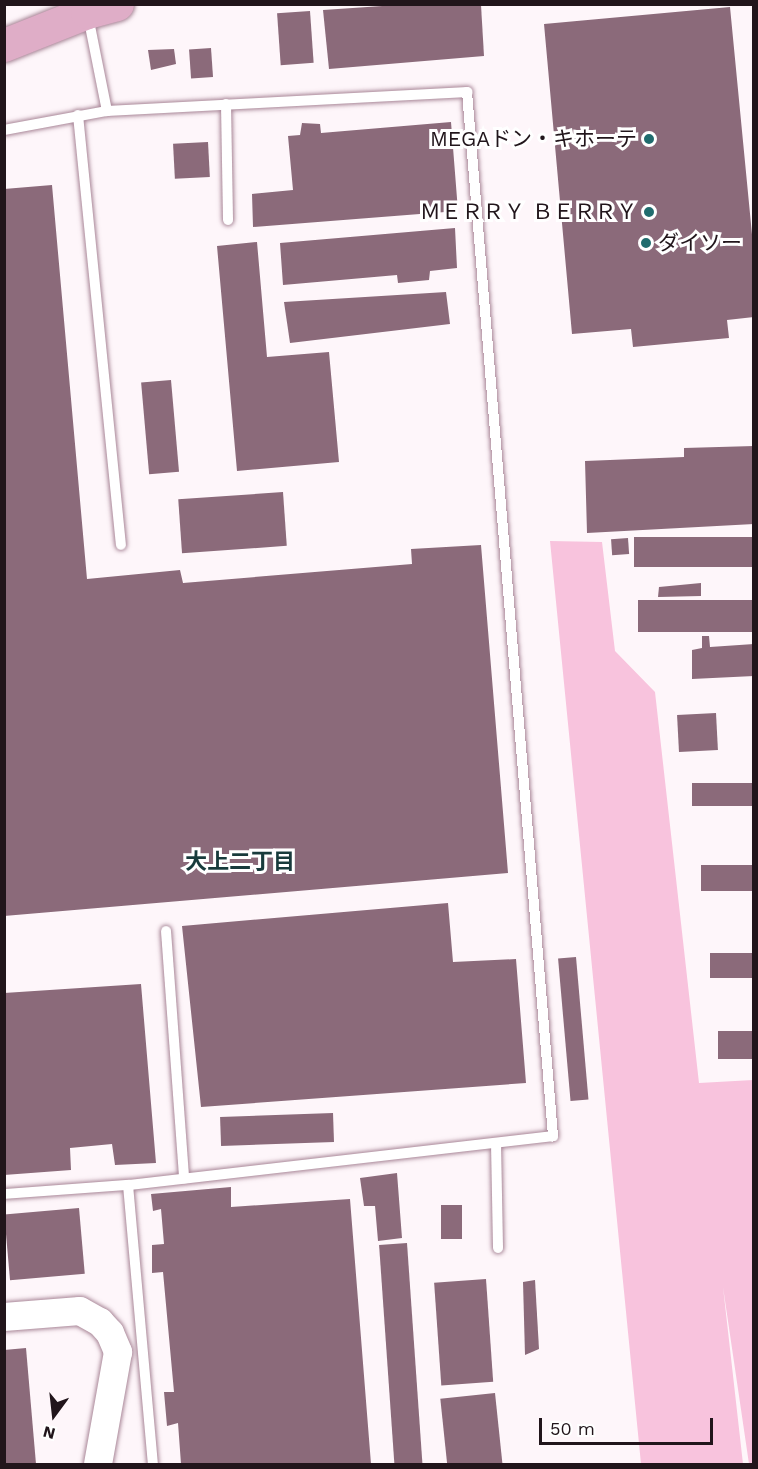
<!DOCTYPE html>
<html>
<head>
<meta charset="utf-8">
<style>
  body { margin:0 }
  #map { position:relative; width:758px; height:1469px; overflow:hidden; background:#fef6fa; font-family:"Work Sans","Noto Sans JP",sans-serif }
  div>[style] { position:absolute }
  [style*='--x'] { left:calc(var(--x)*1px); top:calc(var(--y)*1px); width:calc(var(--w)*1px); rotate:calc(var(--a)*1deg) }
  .green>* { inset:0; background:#f8c3dd }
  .building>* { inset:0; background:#8b6a7a; transform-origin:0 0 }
  .roads { filter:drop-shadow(0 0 2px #a98798) drop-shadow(0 0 2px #a98798) }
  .lane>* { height:10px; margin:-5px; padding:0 5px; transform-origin:5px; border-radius:5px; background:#fff }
  .secondary>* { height:28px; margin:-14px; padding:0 14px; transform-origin:14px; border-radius:14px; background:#fff }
  .primary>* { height:33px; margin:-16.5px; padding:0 16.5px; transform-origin:16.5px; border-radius:16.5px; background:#dfadc7 }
  .dots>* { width:16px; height:16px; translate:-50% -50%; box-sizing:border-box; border:3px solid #fff; border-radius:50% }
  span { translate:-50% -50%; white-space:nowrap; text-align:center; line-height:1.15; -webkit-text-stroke:6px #fff; paint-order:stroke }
  .poi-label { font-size:21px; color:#21151b }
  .right { translate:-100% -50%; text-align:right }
  .left { translate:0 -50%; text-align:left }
  .neighbourhood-label { font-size:22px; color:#183b3c; font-weight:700 }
  .frame { position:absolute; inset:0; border:6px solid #21151b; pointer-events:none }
  .north { position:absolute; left:24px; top:1385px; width:60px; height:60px; -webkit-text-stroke:4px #fff; paint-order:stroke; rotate:195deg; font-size:16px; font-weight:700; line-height:24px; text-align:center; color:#21151b }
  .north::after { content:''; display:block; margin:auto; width:21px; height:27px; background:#21151b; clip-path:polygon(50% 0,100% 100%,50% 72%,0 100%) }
  .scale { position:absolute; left:539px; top:1418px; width:174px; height:27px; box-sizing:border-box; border:3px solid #21151b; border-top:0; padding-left:8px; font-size:18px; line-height:21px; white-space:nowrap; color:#21151b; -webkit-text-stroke:4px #fff; paint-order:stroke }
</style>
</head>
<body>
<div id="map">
  <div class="green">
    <i style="clip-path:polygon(550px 541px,602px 542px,615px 651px,655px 692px,699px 1083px,753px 1080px,753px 1464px,749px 1464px,723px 1287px,743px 1464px,641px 1464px)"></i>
  </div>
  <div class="building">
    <i style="clip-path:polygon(397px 5px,481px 5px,484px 56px,329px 69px,323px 10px)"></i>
    <i style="clip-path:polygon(730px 7px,754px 255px,754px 317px,727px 320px,729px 338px,633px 347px,631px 329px,572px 334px,544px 24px)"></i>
    <i style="left:310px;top:11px;width:52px;height:33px;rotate:86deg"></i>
    <i style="left:211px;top:48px;width:29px;height:22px;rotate:86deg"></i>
    <i style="clip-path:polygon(174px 49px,176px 64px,151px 70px,148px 50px)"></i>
    <i style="clip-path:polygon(451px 122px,458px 211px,253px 227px,252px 194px,293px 190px,288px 136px,300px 135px,302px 123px,320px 124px,321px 133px)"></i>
    <i style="left:208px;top:142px;width:35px;height:35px;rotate:87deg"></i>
    <i style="clip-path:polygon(52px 185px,87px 579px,180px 570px,183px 583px,412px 564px,411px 549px,481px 545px,508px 873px,4px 916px,4px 189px)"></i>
    <i style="clip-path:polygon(455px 228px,457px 268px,430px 271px,429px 280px,398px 283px,397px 275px,283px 285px,280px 243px)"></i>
    <i style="clip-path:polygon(257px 242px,267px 357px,329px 352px,339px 462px,237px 471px,217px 246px)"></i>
    <i style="clip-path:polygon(446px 292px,450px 324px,290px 343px,284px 302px)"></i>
    <i style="left:171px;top:380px;width:92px;height:30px;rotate:85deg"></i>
    <i style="clip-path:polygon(754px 446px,754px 524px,587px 533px,585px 461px,684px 457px,684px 448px)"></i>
    <i style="left:283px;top:492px;width:54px;height:105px;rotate:86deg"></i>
    <i style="left:754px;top:537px;width:30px;height:120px;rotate:90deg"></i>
    <i style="left:628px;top:538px;width:16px;height:17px;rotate:86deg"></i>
    <i style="clip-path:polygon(701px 583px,701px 596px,658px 597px,659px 587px)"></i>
    <i style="left:754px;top:600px;width:32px;height:116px;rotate:90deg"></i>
    <i style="clip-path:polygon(702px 636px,709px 636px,710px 647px,754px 644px,754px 676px,692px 679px,692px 650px,702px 648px)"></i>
    <i style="left:716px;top:713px;width:37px;height:39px;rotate:87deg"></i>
    <i style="left:754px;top:783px;width:23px;height:62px;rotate:90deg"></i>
    <i style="left:754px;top:865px;width:26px;height:53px;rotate:90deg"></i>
    <i style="clip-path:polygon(448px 903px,453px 962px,516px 959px,526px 1083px,201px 1107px,182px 926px)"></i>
    <i style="left:754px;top:953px;width:25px;height:44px;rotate:90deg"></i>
    <i style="left:576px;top:957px;width:143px;height:18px;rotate:85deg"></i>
    <i style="clip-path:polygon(141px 984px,156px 1163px,115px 1165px,112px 1144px,70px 1148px,71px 1170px,4px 1175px,4px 993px)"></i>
    <i style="left:754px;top:1031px;width:28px;height:36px;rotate:90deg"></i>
    <i style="left:333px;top:1113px;width:29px;height:113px;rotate:88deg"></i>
    <i style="clip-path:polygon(397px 1173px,402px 1238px,378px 1241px,375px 1206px,364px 1206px,360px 1178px)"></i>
    <i style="clip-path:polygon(231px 1187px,231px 1207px,350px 1199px,371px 1464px,181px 1464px,178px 1423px,167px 1426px,164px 1392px,174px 1392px,163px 1272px,152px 1273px,152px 1245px,164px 1244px,161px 1209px,153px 1211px,151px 1194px)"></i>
    <i style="left:441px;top:1205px;width:21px;height:34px"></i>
    <i style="left:79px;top:1208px;width:66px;height:75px;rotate:85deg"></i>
    <i style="left:407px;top:1243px;width:222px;height:28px;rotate:86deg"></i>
    <i style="left:486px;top:1279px;width:103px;height:52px;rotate:86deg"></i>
    <i style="clip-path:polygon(535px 1280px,539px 1349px,525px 1355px,523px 1282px)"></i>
    <i style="clip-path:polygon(26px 1348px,36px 1464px,4px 1464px,4px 1350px)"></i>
    <i style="left:495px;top:1393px;width:71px;height:55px;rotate:84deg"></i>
  </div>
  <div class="roads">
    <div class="lane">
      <i style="--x:88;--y:16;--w:97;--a:78.7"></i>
      <i style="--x:107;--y:111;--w:361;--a:-3"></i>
      <i style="--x:467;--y:92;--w:1048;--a:85.29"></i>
      <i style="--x:553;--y:1136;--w:428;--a:173.4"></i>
      <i style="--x:128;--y:1185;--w:280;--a:84.9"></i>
      <i style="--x:226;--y:104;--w:116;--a:89"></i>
      <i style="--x:78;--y:115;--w:432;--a:84.3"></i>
      <i style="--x:4;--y:130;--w:105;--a:-10.5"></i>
      <i style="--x:166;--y:931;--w:248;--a:85.8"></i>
      <i style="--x:496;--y:1143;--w:105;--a:88.9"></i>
      <i style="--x:4;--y:1194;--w:124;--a:-4.2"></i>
    </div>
    <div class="secondary">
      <i style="--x:4;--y:1317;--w:76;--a:-4.5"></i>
      <i style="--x:80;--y:1311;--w:23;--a:29"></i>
      <i style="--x:100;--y:1322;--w:15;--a:48"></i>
      <i style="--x:110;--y:1333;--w:21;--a:67"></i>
      <i style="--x:118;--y:1352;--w:114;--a:100.1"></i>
    </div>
    <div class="primary">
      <i style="--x:4;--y:45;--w:89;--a:-21.7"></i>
      <i style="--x:87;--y:12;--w:31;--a:-15"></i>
    </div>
  </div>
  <div class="dots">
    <i style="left:649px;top:139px;background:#206c6e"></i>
    <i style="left:649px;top:212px;background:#206c6e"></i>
    <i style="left:646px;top:243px;background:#206c6e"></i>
  </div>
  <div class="poi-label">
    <span class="right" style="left:637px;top:139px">MEGAドン・キホーテ</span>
    <span class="right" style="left:637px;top:212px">ＭＥＲＲＹ ＢＥＲＲＹ</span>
    <span class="left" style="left:658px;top:243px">ダイソー</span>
  </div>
  <div class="neighbourhood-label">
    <span style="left:240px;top:862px">大上二丁目</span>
  </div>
  <div class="frame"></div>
  <div class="north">N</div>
  <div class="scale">50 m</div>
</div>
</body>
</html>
